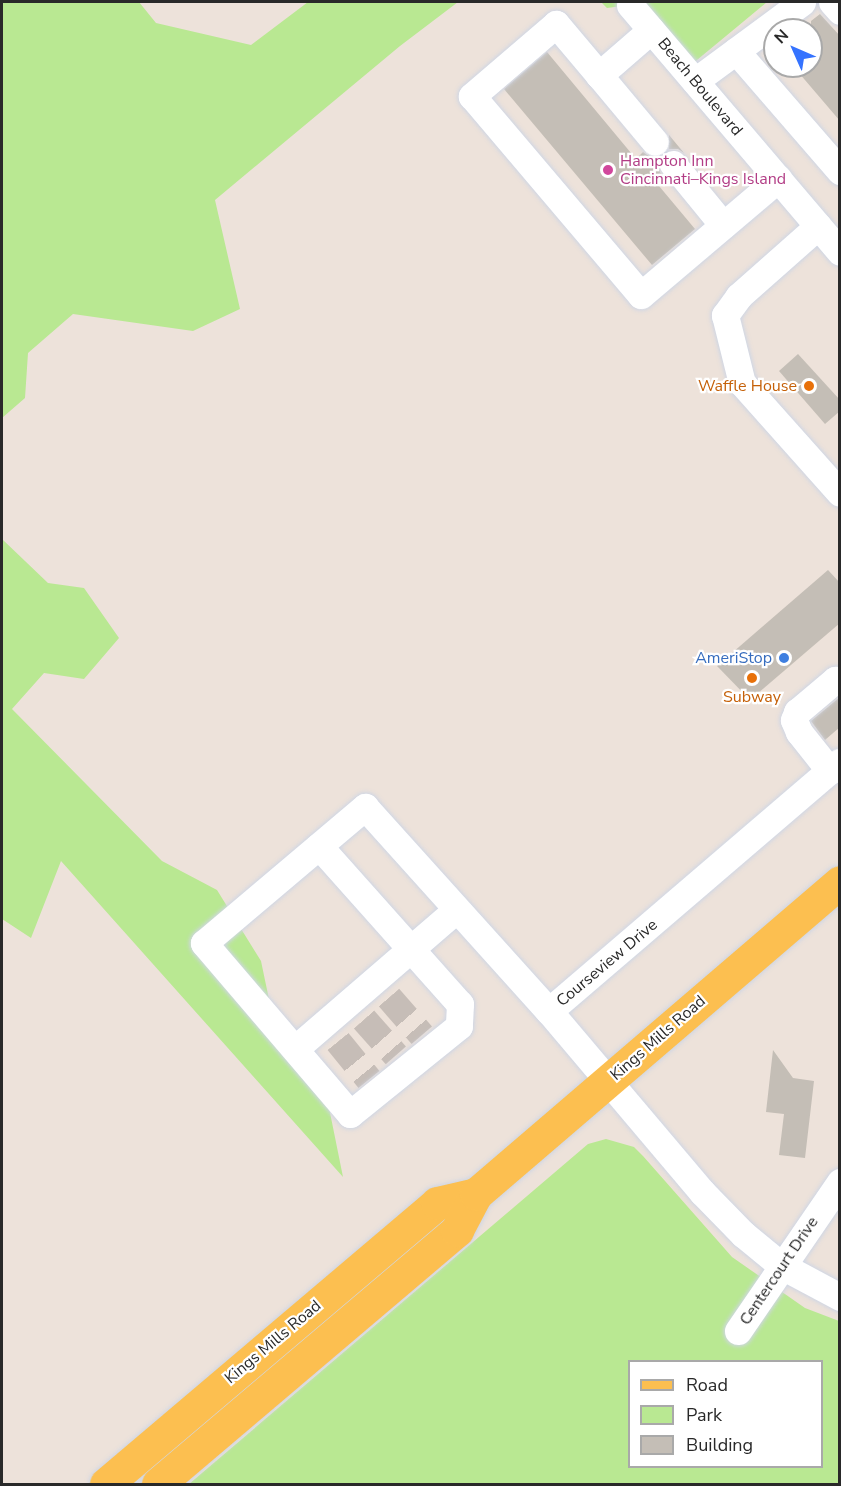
<!DOCTYPE html>
<html>
<head>
<meta charset="utf-8">
<style>
  body { margin:0 }
  #map { position:relative; width:841px; height:1486px; overflow:hidden; background:#ede2da; font-family:"Nunito Sans",sans-serif }
  div>[style] { position:absolute }
  [style*='--x'] { left:calc(var(--x)*1px); top:calc(var(--y)*1px); width:calc(var(--w)*1px); rotate:calc(var(--a)*1deg) }
  .green>* { inset:0; background:#b9e892 }
  .building>* { inset:0; background:#c4beb6 }
  .minor-tunnel>* { height:27px; margin-top:-13.5px; transform-origin:0; background:repeating-linear-gradient(90deg,#c6bdb7 0 27px,transparent 0 41px) }
  .roads { filter:drop-shadow(0 0 2px #cfd6e4) drop-shadow(0 0 2px #cfd6e4) }
  .minor>* { height:27px; margin:-13.5px; padding:0 13.5px; transform-origin:13.5px; border-radius:13.5px; background:#fff }
  .major>* { height:33px; margin:-16.5px; padding:0 16.5px; transform-origin:16.5px; border-radius:16.5px; background:#fcbf50 }
  .dots>* { width:16px; height:16px; translate:-50% -50%; box-sizing:border-box; border:3px solid #fff; border-radius:50% }
  span { translate:-50% -50%; white-space:nowrap; text-align:center; line-height:1.15; -webkit-text-stroke:4.5px #fff; paint-order:stroke }
  .street-label { font-size:16px; color:#292929 }
  .hotel-label { font-size:16px; color:#b23c85 }
  .left { translate:0 -50%; text-align:left }
  .food-label { font-size:16px; color:#c56008 }
  .right { translate:-100% -50%; text-align:right }
  .shop-label { font-size:16px; color:#366cbe }
  .frame { position:absolute; inset:0; border:3px solid #292929; pointer-events:none }
  .legend { position:absolute; left:628px; top:1360px; width:195px; height:108px; box-sizing:border-box; background:#fff; border:2px solid #a9a9a9; margin:0; padding:8px 10px; list-style:none; font-size:18px; color:#292929 }
  .legend li { display:flex; align-items:center; gap:12px; height:30px }
  .legend b { width:30px; border:2px solid #a9a9a9 }
  .north { position:absolute; left:763px; top:18px; width:60px; height:60px; box-sizing:border-box; background:#fff; border:2px solid #a9a9a9; border-radius:50%; rotate:315deg; font-size:16px; font-weight:700; line-height:24px; text-align:center; color:#292929 }
  .north::after { content:''; display:block; margin:auto; width:21px; height:27px; background:#3573ff; clip-path:polygon(50% 0,100% 100%,50% 72%,0 100%) }
</style>
</head>
<body>
<div id="map">
  <div class="green">
    <i style="clip-path:polygon(2px 2px,139px 2px,156px 23px,251px 45px,308px 2px,458px 2px,400px 46px,215px 200px,240px 309px,193px 331px,73px 314px,28px 353px,25px 398px,2px 418px)"></i>
    <i style="clip-path:polygon(601px 2px,767px 2px,685px 70px,630px 5px,607px 8px)"></i>
    <i style="clip-path:polygon(2px 539px,48px 583px,84px 588px,119px 638px,84px 679px,44px 673px,12px 709px,162px 861px,217px 890px,261px 961px,271px 1009px,320px 1063px,343px 1177px,61px 861px,31px 938px,2px 919px)"></i>
    <i style="clip-path:polygon(evenodd,606px 1139px,634px 1147px,643px 1156px,732px 1257px,805px 1308px,839px 1321px,839px 1484px,189px 1484px,588px 1144px,606px 1139px,630px 1362px,822px 1362px,822px 1466px,630px 1466px,630px 1362px)"></i>
  </div>
  <div class="building">
    <i style="clip-path:polygon(820px 14px,840px 36px,840px 121px,793px 66px,811px 66px,811px 21px)"></i>
    <i style="clip-path:polygon(547px 52px,636px 159px,643px 152px,650px 157px,659px 157px,657px 166px,661px 174px,654px 180px,695px 229px,652px 265px,504px 89px)"></i>
    <i style="clip-path:polygon(669px 135px,684px 153px,678px 149px,669px 149px)"></i>
    <i style="clip-path:polygon(798px 354px,840px 400px,840px 411px,825px 424px,779px 371px)"></i>
    <i style="clip-path:polygon(828px 570px,840px 583px,840px 623px,750px 700px,717px 666px)"></i>
    <i style="clip-path:polygon(840px 697px,840px 727px,825px 740px,811px 721px)"></i>
    <i style="clip-path:polygon(773px 1050px,793px 1078px,814px 1081px,805px 1158px,779px 1155px,784px 1114px,766px 1112px)"></i>
  </div>
  <div class="minor-tunnel">
    <i style="--x:389;--y:997;--w:50;--a:49"></i>
    <i style="--x:364;--y:1019;--w:48;--a:48.4"></i>
    <i style="--x:338;--y:1041;--w:49;--a:50.8"></i>
  </div>
  <div class="roads">
    <div class="minor">
      <i style="--x:832;--y:2;--w:12;--a:48"></i>
      <i style="--x:630;--y:5;--w:324;--a:49.6"></i>
      <i style="--x:651;--y:30;--w:69;--a:139.1"></i>
      <i style="--x:599;--y:75;--w:67;--a:-130.1"></i>
      <i style="--x:556;--y:24;--w:111;--a:139.4"></i>
      <i style="--x:472;--y:96;--w:261;--a:49.7"></i>
      <i style="--x:641;--y:295;--w:180;--a:-40.3"></i>
      <i style="--x:736;--y:51;--w:159;--a:49.1"></i>
      <i style="--x:599;--y:75;--w:87;--a:50.1"></i>
      <i style="--x:695;--y:81;--w:133;--a:-36.4"></i>
      <i style="--x:673;--y:164;--w:79;--a:50.7"></i>
      <i style="--x:818;--y:226;--w:106;--a:138.5"></i>
      <i style="--x:739;--y:296;--w:24;--a:126"></i>
      <i style="--x:725;--y:315;--w:70;--a:76"></i>
      <i style="--x:742;--y:383;--w:147;--a:48.3"></i>
      <i style="--x:830;--y:771;--w:50;--a:-128.5"></i>
      <i style="--x:799;--y:732;--w:13;--a:-113"></i>
      <i style="--x:794;--y:720;--w:9;--a:-69"></i>
      <i style="--x:797;--y:712;--w:50;--a:-40.1"></i>
      <i style="--x:835;--y:680;--w:5;--a:0"></i>
      <i style="--x:319;--y:846;--w:212;--a:48.3"></i>
      <i style="--x:460;--y:1004;--w:22;--a:93"></i>
      <i style="--x:459;--y:1026;--w:140;--a:141.1"></i>
      <i style="--x:350;--y:1114;--w:225;--a:-130.5"></i>
      <i style="--x:204;--y:943;--w:211;--a:-40.2"></i>
      <i style="--x:365;--y:807;--w:275;--a:48"></i>
      <i style="--x:549;--y:1011;--w:237;--a:49.8"></i>
      <i style="--x:702;--y:1192;--w:59;--a:45.7"></i>
      <i style="--x:743;--y:1234;--w:50;--a:39.4"></i>
      <i style="--x:782;--y:1266;--w:66;--a:28.1"></i>
      <i style="--x:549;--y:1011;--w:383;--a:-40.6"></i>
      <i style="--x:296;--y:1048;--w:211;--a:-40.8"></i>
      <i style="--x:738;--y:1331;--w:181;--a:-55.6"></i>
    </div>
    <div class="major">
      <i style="--x:106;--y:1484;--w:434;--a:-40.3"></i>
      <i style="--x:437;--y:1203;--w:40;--a:-13"></i>
      <i style="--x:158;--y:1484;--w:392;--a:-40.3"></i>
      <i style="--x:457;--y:1230;--w:41;--a:-62.2"></i>
      <i style="--x:476;--y:1194;--w:479;--a:-40.6"></i>
    </div>
  </div>
  <div class="dots">
    <i style="left:608px;top:170px;background:#d1479c"></i>
    <i style="left:809px;top:386px;background:#e8710a"></i>
    <i style="left:784px;top:658px;background:#3f7fe0"></i>
    <i style="left:752px;top:678px;background:#e8710a"></i>
  </div>
  <div class="street-label">
    <span style="left:700px;top:87px;rotate:50deg">Beach Boulevard</span>
    <span style="left:607px;top:963px;rotate:-40deg">Courseview Drive</span>
    <span style="left:658px;top:1038px;rotate:-41deg">Kings Mills Road</span>
    <span style="left:779px;top:1271px;rotate:-56deg">Centercourt Drive</span>
    <span style="left:273px;top:1342px;rotate:-40deg">Kings Mills Road</span>
  </div>
  <div class="hotel-label">
    <span class="left" style="left:620px;top:170px">Hampton Inn<br>Cincinnati–Kings Island</span>
  </div>
  <div class="food-label">
    <span class="right" style="left:797px;top:386px">Waffle House</span>
    <span style="left:752px;top:697px">Subway</span>
  </div>
  <div class="shop-label">
    <span class="right" style="left:772px;top:658px">AmeriStop</span>
  </div>
  <div class="frame"></div>
  <ul class="legend">
  <li><b style="height:8px;background:#fcbf50"></b>Road</li>
  <li><b style="height:16px;background:#b9e892"></b>Park</li>
  <li><b style="height:16px;background:#c4beb6"></b>Building</li>
  </ul>
  <div class="north">N</div>
</div>
</body>
</html>
